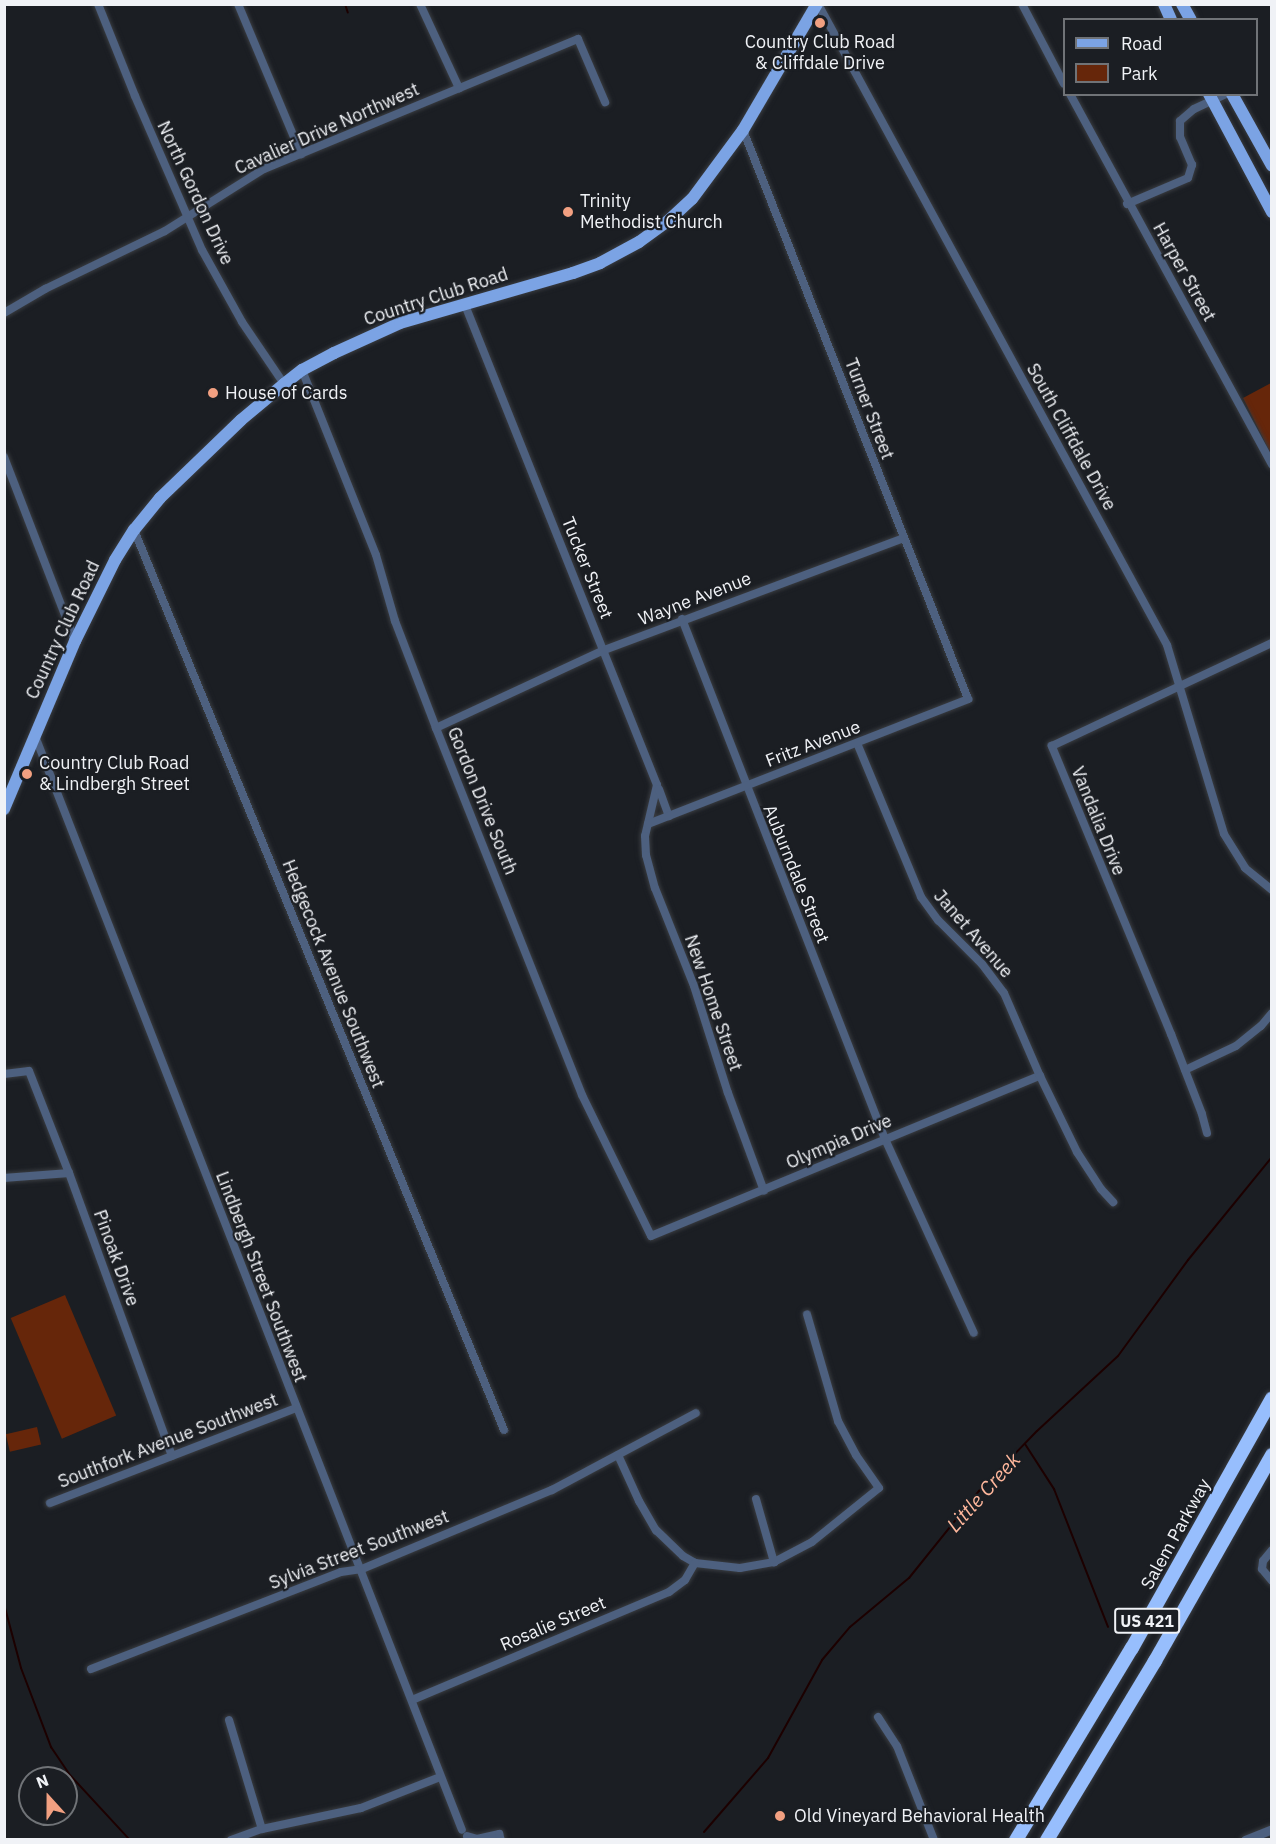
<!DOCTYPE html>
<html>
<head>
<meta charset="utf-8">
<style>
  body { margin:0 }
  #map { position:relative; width:1276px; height:1844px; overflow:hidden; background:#1b1e23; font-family:"IBM Plex Sans",sans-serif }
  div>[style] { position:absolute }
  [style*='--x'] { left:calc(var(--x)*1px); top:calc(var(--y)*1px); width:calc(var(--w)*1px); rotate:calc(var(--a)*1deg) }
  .green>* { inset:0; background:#66260a; transform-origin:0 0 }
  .stream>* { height:2px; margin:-1px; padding:0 1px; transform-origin:1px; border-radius:1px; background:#1c0000 }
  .roads { filter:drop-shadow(0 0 2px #393c41) drop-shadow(0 0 2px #393c41) }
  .minor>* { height:8px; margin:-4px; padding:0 4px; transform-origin:4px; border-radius:4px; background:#4d607f }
  .tertiary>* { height:9px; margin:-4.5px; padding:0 4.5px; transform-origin:4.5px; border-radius:4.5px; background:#4d607f }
  .primary>* { height:12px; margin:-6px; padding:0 6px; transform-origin:6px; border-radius:6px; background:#7ba3e4 }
  .motorway>* { height:14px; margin:-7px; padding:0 7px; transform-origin:7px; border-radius:7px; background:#97befd }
  .dots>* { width:16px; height:16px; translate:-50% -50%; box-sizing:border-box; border:3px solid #1b1e23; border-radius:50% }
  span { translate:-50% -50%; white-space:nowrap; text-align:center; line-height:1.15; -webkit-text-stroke:4.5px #1b1e23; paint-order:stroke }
  .shield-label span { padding:2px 4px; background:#1b1e23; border:2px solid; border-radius:4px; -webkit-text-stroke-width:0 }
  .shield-label { font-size:16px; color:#f0f2f6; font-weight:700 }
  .poi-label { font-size:18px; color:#f0f2f6 }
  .left { translate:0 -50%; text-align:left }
  .street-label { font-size:18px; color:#f0f2f6 }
  .water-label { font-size:20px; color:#ffb79c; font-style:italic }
  .frame { position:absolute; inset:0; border:6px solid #f0f2f6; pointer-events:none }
  .legend { position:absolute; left:1063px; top:18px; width:195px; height:78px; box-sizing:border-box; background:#1b1e23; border:2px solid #707377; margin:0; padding:8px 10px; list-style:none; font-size:18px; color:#f0f2f6 }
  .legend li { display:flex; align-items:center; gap:12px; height:30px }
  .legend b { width:30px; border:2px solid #707377 }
  .north { position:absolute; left:18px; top:1766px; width:60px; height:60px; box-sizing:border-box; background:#1b1e23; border:2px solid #707377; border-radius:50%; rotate:339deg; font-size:16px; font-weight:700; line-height:24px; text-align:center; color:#f0f2f6 }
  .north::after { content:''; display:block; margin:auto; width:21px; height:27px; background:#f2a081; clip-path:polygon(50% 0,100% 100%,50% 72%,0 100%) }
</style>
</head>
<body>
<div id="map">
  <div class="green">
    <i style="clip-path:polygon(1271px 383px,1271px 454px,1243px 398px)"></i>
    <i style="left:65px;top:1295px;width:131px;height:59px;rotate:67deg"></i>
    <i style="left:37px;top:1427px;width:18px;height:32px;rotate:77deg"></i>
  </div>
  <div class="stream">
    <i style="--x:345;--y:4;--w:9;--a:72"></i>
    <i style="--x:1025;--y:1444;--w:54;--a:57.2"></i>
    <i style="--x:1054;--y:1489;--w:148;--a:68.6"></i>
    <i style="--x:4;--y:1532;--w:1;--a:-45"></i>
    <i style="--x:4;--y:1604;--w:66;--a:75.1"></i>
    <i style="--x:21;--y:1668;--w:85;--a:69.2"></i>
    <i style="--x:51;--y:1747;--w:32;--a:56"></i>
    <i style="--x:69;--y:1774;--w:90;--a:47.3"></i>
    <i style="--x:704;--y:1832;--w:98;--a:-49.1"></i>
    <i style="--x:768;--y:1758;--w:112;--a:-61.1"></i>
    <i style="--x:822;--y:1660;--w:43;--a:-49.7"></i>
    <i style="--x:850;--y:1627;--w:77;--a:-39.7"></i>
    <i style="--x:909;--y:1578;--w:112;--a:-51.2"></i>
    <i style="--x:979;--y:1491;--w:83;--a:-46"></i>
    <i style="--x:1037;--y:1431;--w:110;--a:-42.8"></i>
    <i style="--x:1118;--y:1356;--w:119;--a:-53.9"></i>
    <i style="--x:1188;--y:1260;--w:133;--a:-50.8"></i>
  </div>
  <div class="roads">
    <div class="minor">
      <i style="--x:98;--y:4;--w:99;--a:68.1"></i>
      <i style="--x:135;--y:96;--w:168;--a:66.5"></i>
      <i style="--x:202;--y:250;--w:82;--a:60.9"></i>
      <i style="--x:242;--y:322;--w:75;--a:55.9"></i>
      <i style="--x:238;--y:4;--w:163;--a:67.2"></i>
      <i style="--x:420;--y:4;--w:93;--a:65.1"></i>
      <i style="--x:818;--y:4;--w:730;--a:61.43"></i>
      <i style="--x:1167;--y:645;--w:197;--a:73.2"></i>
      <i style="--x:1224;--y:834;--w:40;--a:58"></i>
      <i style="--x:1245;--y:868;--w:35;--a:39"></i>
      <i style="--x:1022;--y:4;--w:90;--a:62.3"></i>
      <i style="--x:1070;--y:94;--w:422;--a:61.4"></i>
      <i style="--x:1127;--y:204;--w:66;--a:-23.1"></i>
      <i style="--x:1188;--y:178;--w:14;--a:-73"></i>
      <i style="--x:1192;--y:165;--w:30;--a:-113"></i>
      <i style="--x:1180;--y:137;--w:16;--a:-90"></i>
      <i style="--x:1180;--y:121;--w:18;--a:-41"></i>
      <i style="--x:1194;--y:109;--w:35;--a:-25"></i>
      <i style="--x:465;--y:305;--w:517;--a:68.2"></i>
      <i style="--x:657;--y:785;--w:52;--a:103.2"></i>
      <i style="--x:645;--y:836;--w:19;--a:87"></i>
      <i style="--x:646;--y:855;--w:34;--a:75"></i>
      <i style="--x:655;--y:888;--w:105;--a:68.3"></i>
      <i style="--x:694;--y:986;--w:112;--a:72.4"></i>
      <i style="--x:728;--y:1093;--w:104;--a:69.8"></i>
      <i style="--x:4;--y:313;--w:48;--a:-30.3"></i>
      <i style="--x:45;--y:289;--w:133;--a:-25.8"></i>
      <i style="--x:165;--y:231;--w:117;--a:-32.1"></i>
      <i style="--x:264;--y:169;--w:340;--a:-22.5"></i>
      <i style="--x:578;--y:39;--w:69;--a:66.8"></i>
      <i style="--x:302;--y:370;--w:199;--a:68.2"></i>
      <i style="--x:376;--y:555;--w:69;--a:73.9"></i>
      <i style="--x:395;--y:621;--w:115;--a:69"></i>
      <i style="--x:436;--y:728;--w:395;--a:68.3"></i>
      <i style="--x:582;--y:1095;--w:157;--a:63.9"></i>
      <i style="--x:651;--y:1236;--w:421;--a:-22.4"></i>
      <i style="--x:4;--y:457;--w:197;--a:68.9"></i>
      <i style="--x:134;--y:530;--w:973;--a:67.65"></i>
      <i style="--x:682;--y:619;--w:558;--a:68.68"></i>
      <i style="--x:885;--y:1139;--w:213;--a:65.4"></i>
      <i style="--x:436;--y:728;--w:185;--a:-24.9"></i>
      <i style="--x:604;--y:650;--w:319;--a:-20.5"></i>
      <i style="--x:35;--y:736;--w:1174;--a:68.68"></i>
      <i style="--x:857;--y:743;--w:167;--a:67.4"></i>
      <i style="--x:921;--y:897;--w:29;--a:54"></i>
      <i style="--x:938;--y:920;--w:62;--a:45"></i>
      <i style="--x:982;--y:964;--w:36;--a:53"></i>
      <i style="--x:1004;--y:993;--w:90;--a:66.6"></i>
      <i style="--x:1040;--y:1076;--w:85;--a:64"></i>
      <i style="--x:1077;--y:1152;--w:44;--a:57"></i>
      <i style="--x:1101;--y:1189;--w:18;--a:47"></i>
      <i style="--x:659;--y:789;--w:29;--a:70"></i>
      <i style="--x:648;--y:824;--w:344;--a:-21.3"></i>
      <i style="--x:968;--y:699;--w:612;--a:-111.58"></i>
      <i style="--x:1185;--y:1070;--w:56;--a:-25.2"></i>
      <i style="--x:1236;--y:1046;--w:32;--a:-39"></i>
      <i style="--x:1261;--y:1026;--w:17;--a:-50"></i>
      <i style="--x:4;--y:1074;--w:25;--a:-7"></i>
      <i style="--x:29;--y:1071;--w:110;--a:68.6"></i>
      <i style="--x:69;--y:1173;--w:301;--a:70"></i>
      <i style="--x:1207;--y:1133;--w:20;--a:-105"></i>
      <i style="--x:1202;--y:1114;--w:86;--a:-111.2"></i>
      <i style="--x:1171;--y:1034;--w:312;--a:-112.5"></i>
      <i style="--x:1052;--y:746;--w:243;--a:-25.1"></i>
      <i style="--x:4;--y:1178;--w:65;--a:-4.4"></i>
      <i style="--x:618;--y:1455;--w:51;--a:65.5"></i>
      <i style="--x:639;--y:1501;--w:34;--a:60"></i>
      <i style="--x:656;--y:1530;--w:37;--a:44"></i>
      <i style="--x:683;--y:1556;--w:14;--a:30"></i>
      <i style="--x:695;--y:1563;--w:45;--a:6.3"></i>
      <i style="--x:740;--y:1568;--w:35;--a:-10"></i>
      <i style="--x:774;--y:1562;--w:43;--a:-27.8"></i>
      <i style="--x:812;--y:1542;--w:86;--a:-38.9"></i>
      <i style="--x:879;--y:1488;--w:40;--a:-124.9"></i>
      <i style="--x:856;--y:1455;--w:38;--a:-118"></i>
      <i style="--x:838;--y:1421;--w:111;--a:-106.2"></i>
      <i style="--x:756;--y:1499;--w:66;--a:74.1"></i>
      <i style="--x:50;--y:1503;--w:264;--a:-21.1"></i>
      <i style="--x:1272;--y:1550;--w:14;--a:129"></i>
      <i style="--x:1263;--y:1561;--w:8;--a:97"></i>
      <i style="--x:1262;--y:1569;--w:16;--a:50"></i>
      <i style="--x:91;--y:1669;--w:268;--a:-21.2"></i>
      <i style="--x:341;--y:1572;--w:21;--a:-8"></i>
      <i style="--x:362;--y:1569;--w:206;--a:-22.6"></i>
      <i style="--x:552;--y:1490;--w:163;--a:-28.1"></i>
      <i style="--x:412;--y:1700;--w:279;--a:-22.8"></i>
      <i style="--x:669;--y:1592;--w:20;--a:-37"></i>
      <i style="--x:685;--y:1580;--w:20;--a:-60"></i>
      <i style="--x:878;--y:1717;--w:35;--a:57"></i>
      <i style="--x:897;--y:1746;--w:101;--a:68.5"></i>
      <i style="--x:229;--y:1720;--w:114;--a:73.2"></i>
      <i style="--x:467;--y:1836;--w:10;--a:17"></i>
      <i style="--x:477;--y:1839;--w:23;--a:-13"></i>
      <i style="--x:499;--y:1834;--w:6;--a:72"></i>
      <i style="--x:231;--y:1840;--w:33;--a:-20"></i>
      <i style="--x:262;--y:1829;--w:101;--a:-12"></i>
      <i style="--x:361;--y:1808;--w:85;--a:-21.4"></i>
    </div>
    <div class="tertiary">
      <i style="--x:1245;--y:1840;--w:29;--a:-22"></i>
    </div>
    <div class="primary">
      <i style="--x:1164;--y:4;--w:17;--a:66"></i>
      <i style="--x:1182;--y:4;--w:18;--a:61"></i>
      <i style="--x:1209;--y:94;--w:134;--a:61.9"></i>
      <i style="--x:1232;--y:94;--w:82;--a:60.9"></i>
      <i style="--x:4;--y:809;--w:182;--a:-67.1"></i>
      <i style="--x:75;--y:641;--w:90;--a:-63.7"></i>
      <i style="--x:115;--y:560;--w:36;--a:-58"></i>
      <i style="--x:134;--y:530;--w:41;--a:-50.9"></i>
      <i style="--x:160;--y:498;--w:112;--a:-43.9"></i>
      <i style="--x:241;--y:420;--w:56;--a:-39.9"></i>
      <i style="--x:284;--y:384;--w:23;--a:-38"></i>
      <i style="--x:302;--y:370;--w:36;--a:-28"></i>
      <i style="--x:334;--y:353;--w:72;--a:-24.4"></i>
      <i style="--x:400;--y:323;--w:180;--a:-16.1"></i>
      <i style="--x:573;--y:273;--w:29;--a:-20"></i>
      <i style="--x:600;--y:263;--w:44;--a:-28.3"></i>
      <i style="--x:639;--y:242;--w:34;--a:-36"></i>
      <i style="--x:667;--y:222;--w:34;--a:-43"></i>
      <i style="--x:692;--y:199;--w:86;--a:-53.5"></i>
      <i style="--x:743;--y:130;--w:146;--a:-59.6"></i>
    </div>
    <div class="motorway">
      <i style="--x:1016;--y:1840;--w:224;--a:-58.9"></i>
      <i style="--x:1132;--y:1648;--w:286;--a:-60.7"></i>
      <i style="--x:1047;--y:1840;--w:209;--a:-58.9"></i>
      <i style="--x:1155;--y:1661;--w:237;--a:-60.4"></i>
    </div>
  </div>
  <div class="dots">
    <i style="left:820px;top:23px;background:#f2a081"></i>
    <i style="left:568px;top:212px;background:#f2a081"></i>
    <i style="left:213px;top:393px;background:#f2a081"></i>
    <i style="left:27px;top:774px;background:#f2a081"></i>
    <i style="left:780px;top:1816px;background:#f2a081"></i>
  </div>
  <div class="shield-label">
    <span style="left:1147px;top:1621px">US 421</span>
  </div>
  <div class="poi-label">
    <span style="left:820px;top:53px">Country Club Road<br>&amp; Cliffdale Drive</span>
    <span class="left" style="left:580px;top:212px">Trinity<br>Methodist Church</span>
    <span class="left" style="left:225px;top:393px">House of Cards</span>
    <span class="left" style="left:39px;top:774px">Country Club Road<br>&amp; Lindbergh Street</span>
    <span class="left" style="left:794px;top:1816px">Old Vineyard Behavioral Health</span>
  </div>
  <div class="street-label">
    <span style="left:327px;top:129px;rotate:-24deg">Cavalier Drive Northwest</span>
    <span style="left:195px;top:193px;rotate:65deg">North Gordon Drive</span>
    <span style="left:1184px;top:272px;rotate:61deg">Harper Street</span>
    <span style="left:436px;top:297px;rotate:-18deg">Country Club Road</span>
    <span style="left:869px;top:409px;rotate:69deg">Turner Street</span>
    <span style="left:1071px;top:437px;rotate:61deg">South Cliffdale Drive</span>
    <span style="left:587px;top:568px;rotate:68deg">Tucker Street</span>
    <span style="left:695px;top:599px;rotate:-21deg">Wayne Avenue</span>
    <span style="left:63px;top:630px;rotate:-65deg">Country Club Road</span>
    <span style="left:813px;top:744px;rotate:-21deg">Fritz Avenue</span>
    <span style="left:482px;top:801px;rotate:68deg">Gordon Drive South</span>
    <span style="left:1098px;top:821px;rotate:68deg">Vandalia Drive</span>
    <span style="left:796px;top:874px;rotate:68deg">Auburndale Street</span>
    <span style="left:973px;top:934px;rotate:49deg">Janet Avenue</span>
    <span style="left:333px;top:974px;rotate:68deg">Hedgecock Avenue Southwest</span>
    <span style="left:713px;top:1003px;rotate:71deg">New Home Street</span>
    <span style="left:839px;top:1142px;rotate:-23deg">Olympia Drive</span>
    <span style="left:116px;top:1258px;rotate:70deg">Pinoak Drive</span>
    <span style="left:261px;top:1277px;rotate:69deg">Lindbergh Street Southwest</span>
    <span style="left:168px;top:1441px;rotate:-21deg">Southfork Avenue Southwest</span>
    <span style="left:1176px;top:1534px;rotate:-61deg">Salem Parkway</span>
    <span style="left:359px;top:1550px;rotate:-21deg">Sylvia Street Southwest</span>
    <span style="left:553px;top:1624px;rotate:-23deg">Rosalie Street</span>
  </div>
  <div class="water-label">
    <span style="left:983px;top:1492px;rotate:-48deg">Little Creek</span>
  </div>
  <div class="frame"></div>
  <ul class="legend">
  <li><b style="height:8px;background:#7ba3e4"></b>Road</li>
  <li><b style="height:16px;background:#66260a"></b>Park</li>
  </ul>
  <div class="north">N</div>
</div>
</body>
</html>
